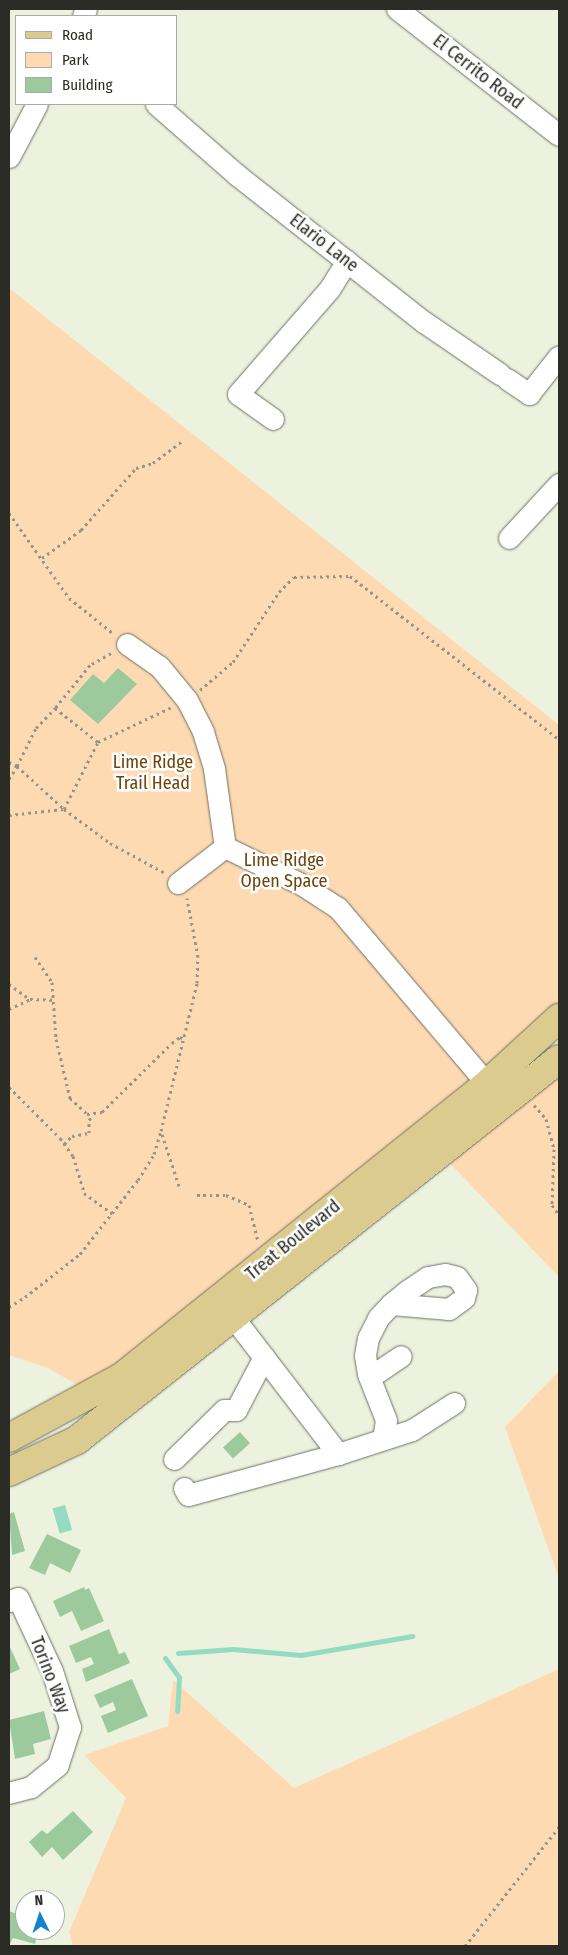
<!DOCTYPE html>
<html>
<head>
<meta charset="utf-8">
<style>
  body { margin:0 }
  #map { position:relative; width:568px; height:1955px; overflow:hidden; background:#edf2df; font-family:"Fira Sans Condensed",sans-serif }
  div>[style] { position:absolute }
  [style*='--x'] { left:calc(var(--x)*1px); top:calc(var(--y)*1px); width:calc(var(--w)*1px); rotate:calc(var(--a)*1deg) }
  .green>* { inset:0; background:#fedab3 }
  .water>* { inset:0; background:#95dbc2; transform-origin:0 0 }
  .stream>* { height:5px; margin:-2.5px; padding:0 2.5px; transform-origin:2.5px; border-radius:2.5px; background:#95dbc2 }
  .building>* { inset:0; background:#9dca9c; transform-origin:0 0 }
  .path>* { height:3px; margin-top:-1.5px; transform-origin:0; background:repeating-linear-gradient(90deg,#939789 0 2.5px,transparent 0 6.5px) }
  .roads { filter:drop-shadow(0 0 1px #6d7161) drop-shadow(0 0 1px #6d7161) }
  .minor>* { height:21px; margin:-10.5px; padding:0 10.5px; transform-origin:10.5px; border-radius:10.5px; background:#fff }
  .major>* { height:28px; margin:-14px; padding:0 14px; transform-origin:14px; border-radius:14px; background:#dbcb8f }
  span { translate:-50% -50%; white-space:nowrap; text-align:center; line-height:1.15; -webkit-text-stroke:5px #fff; paint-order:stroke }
  .street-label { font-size:18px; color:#2a2c25 }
  .park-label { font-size:18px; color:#6e450c }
  .frame { position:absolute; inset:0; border:10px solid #2a2c25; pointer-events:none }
  .legend { position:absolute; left:15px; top:15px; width:162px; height:90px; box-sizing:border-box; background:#fff; border:1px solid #aaaba8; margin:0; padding:6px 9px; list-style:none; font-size:15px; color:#2a2c25 }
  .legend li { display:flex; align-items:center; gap:10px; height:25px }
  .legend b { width:25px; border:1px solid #aaaba8 }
  .north { position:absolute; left:15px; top:1890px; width:50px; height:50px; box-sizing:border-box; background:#fff; border:1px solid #aaaba8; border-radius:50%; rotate:356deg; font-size:14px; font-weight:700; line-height:20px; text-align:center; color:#2a2c25 }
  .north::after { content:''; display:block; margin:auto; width:18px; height:22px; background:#1184cd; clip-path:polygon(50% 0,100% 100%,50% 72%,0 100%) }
</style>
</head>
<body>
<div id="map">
  <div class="green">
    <i style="clip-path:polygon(9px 288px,559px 725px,559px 1018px,93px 1394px,48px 1368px,9px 1355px)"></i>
    <i style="clip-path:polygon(559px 1059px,559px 1277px,440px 1153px)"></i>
    <i style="clip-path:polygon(559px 1371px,559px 1579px,505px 1427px)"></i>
    <i style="clip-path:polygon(559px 1669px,559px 1946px,73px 1946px,69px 1932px,126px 1798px,84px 1755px,168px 1726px,173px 1680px,294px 1788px)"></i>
  </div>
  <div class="water">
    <i style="left:65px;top:1505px;width:26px;height:13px;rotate:74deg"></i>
  </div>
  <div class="stream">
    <i style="--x:178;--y:1653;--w:55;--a:-4.2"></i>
    <i style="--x:233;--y:1649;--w:68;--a:5"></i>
    <i style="--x:301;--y:1655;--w:113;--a:-9.7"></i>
    <i style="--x:165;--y:1658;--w:24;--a:54"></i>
    <i style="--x:179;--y:1677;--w:34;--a:93"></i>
  </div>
  <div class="building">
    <i style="clip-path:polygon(118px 668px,137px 684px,98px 724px,70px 700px,93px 674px,104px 683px)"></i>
    <i style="left:240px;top:1432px;width:15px;height:23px;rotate:48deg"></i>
    <i style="clip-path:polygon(14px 1512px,25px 1551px,12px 1555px,9px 1514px)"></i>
    <i style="clip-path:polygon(47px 1534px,81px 1550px,70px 1573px,50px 1563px,45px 1575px,29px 1568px)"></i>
    <i style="clip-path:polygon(84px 1587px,85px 1590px,89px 1588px,104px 1621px,81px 1631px,72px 1611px,60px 1617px,53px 1601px)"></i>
    <i style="clip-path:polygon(109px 1629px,119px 1654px,125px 1652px,130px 1663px,86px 1682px,82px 1669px,94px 1664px,91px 1657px,76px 1663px,69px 1646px)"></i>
    <i style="clip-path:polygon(9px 1645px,20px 1669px,9px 1674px)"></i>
    <i style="clip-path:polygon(132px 1679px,148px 1716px,108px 1733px,101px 1716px,116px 1710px,113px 1702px,100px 1708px,94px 1695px)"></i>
    <i style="clip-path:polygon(44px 1711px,51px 1739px,33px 1744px,35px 1754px,15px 1759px,9px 1720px)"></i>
    <i style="clip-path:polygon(73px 1811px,93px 1832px,63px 1860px,52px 1847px,42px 1857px,29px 1842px,42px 1830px,47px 1834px)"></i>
    <i style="clip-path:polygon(9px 1911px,25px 1917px,25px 1930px,38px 1930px,35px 1944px,13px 1938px,9px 1946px)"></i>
  </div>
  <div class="path">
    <i style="--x:9;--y:513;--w:104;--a:54.8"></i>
    <i style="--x:69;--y:598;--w:58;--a:38.7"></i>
    <i style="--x:42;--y:558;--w:48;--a:-35.7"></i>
    <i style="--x:81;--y:530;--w:83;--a:-48.4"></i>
    <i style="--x:136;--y:468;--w:18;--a:-16"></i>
    <i style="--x:153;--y:463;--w:38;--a:-37"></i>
    <i style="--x:111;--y:653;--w:24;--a:150"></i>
    <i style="--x:90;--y:665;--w:55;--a:129.1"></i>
    <i style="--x:55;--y:708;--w:55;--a:38.3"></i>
    <i style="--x:98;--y:742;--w:82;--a:-25.3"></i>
    <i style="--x:200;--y:690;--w:43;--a:-40.3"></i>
    <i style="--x:233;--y:662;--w:84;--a:-56.7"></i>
    <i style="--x:279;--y:592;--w:21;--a:-45"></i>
    <i style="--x:294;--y:577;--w:56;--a:-1"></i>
    <i style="--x:350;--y:576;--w:265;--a:38"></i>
    <i style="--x:9;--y:762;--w:9;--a:27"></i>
    <i style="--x:17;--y:766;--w:42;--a:-63.4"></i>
    <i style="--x:36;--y:728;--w:28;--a:-46"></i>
    <i style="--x:9;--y:779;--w:15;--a:-58"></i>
    <i style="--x:17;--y:766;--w:64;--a:42.5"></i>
    <i style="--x:64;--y:809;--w:75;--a:-63.1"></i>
    <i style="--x:9;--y:815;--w:55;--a:-6.2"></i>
    <i style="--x:64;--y:809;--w:57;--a:36.5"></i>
    <i style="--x:110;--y:843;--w:63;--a:28.6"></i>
    <i style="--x:35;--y:957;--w:30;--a:56"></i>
    <i style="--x:52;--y:982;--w:57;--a:86"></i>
    <i style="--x:56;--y:1039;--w:61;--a:76.7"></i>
    <i style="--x:70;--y:1098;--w:23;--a:43"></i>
    <i style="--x:87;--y:1114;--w:15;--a:-8"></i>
    <i style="--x:102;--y:1112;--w:98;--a:-44.6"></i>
    <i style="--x:172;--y:1043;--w:10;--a:-37"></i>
    <i style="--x:180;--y:1037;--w:5;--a:22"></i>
    <i style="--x:9;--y:984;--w:26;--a:36"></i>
    <i style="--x:30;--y:999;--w:24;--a:2"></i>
    <i style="--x:9;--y:1009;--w:23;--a:-25"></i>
    <i style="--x:9;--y:1087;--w:72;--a:45"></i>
    <i style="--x:60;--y:1138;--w:22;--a:54"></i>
    <i style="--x:73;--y:1156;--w:39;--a:73"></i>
    <i style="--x:84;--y:1193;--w:36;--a:36"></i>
    <i style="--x:534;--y:1105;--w:18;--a:49"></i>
    <i style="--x:546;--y:1119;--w:31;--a:75"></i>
    <i style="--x:554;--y:1149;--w:56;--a:92"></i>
    <i style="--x:552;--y:1205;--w:12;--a:55"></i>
    <i style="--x:64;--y:1144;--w:11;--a:-45"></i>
    <i style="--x:72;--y:1136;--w:17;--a:-10"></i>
    <i style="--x:89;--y:1133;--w:13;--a:-90"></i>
    <i style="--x:89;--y:1120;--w:6;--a:-51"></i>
    <i style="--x:179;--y:1186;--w:58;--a:-108.1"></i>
    <i style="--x:161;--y:1131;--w:152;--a:-76.3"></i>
    <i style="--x:197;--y:983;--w:26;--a:-88"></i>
    <i style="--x:198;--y:957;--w:60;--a:-100.6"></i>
    <i style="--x:197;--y:1195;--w:29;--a:0"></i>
    <i style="--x:226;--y:1195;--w:25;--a:23"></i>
    <i style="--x:249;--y:1205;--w:36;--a:76"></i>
    <i style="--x:9;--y:1307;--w:19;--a:-32"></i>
    <i style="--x:25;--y:1297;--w:70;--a:-38"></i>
    <i style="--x:80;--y:1254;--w:94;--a:-51.9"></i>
    <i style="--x:138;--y:1180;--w:31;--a:-58"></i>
    <i style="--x:154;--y:1154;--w:24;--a:-73"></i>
    <i style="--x:465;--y:1946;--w:152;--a:-51.7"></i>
  </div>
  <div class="roads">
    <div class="minor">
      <i style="--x:397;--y:9;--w:205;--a:37.9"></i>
      <i style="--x:83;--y:16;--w:8;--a:-67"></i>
      <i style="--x:156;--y:104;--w:108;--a:41.2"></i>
      <i style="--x:237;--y:175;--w:238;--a:38.2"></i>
      <i style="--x:424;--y:322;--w:92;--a:34.4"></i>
      <i style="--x:9;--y:157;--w:60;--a:-62.2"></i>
      <i style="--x:507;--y:379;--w:27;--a:34"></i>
      <i style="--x:529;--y:394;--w:48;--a:-51.7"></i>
      <i style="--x:273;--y:419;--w:43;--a:-144.5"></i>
      <i style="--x:238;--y:394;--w:140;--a:-49"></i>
      <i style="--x:330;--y:288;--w:32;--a:-58"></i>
      <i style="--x:509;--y:538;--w:74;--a:-47.2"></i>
      <i style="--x:127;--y:644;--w:39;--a:35"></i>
      <i style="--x:159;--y:666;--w:44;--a:50.5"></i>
      <i style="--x:187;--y:700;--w:36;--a:63"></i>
      <i style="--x:203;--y:732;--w:39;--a:73"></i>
      <i style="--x:214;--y:769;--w:79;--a:82"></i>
      <i style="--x:225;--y:847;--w:85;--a:26"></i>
      <i style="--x:301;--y:884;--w:44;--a:33"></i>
      <i style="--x:338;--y:908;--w:231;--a:49.7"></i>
      <i style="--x:178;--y:883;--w:59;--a:-37.5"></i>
      <i style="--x:233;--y:1317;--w:173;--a:52.5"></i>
      <i style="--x:338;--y:1454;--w:78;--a:-18"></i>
      <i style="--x:412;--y:1430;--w:50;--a:-32.7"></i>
      <i style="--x:370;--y:1377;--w:37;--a:-34"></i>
      <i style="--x:383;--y:1439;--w:19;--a:-81"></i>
      <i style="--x:386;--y:1420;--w:49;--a:-111.4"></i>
      <i style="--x:368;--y:1374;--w:19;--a:-99"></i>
      <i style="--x:365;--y:1355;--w:17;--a:-80"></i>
      <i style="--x:368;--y:1338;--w:22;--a:-63"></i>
      <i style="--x:378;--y:1318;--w:19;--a:-47"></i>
      <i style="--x:391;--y:1304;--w:21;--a:-39"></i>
      <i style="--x:407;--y:1291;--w:25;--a:-34"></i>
      <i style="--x:428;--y:1277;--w:17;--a:-10"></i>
      <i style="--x:445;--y:1274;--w:12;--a:14"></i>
      <i style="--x:457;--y:1277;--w:16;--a:55"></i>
      <i style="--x:466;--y:1290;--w:8;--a:104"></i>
      <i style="--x:464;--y:1298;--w:19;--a:144"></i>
      <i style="--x:449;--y:1309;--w:58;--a:-175.1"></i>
      <i style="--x:174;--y:1459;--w:70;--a:-44.4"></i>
      <i style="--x:224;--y:1410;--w:12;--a:0"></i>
      <i style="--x:236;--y:1410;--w:60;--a:-62.2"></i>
      <i style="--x:184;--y:1488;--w:8;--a:60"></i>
      <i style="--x:188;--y:1495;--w:156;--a:-15.3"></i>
      <i style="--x:9;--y:1601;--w:9;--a:-18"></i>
      <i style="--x:18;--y:1598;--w:81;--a:65"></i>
      <i style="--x:52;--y:1671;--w:59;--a:72.2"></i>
      <i style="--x:70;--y:1727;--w:40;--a:108"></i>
      <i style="--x:58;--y:1765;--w:35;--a:141"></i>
      <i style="--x:31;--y:1787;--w:23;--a:165"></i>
    </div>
    <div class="major">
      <i style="--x:9;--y:1438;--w:130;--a:-28.5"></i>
      <i style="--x:123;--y:1376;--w:467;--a:-38.7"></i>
      <i style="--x:487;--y:1084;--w:98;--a:-42.5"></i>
      <i style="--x:9;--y:1472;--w:75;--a:-25.2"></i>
      <i style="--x:77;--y:1440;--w:614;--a:-38.32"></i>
    </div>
  </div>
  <div class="street-label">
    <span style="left:478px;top:72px;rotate:38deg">El Cerrito Road</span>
    <span style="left:324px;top:243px;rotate:38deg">Elario Lane</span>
    <span style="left:293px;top:1240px;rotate:-39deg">Treat Boulevard</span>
    <span style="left:50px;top:1675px;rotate:69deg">Torino Way</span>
  </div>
  <div class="park-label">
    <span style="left:153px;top:773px">Lime Ridge<br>Trail Head</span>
    <span style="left:284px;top:871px">Lime Ridge<br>Open Space</span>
  </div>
  <div class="frame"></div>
  <ul class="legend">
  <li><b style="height:6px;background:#dbcb8f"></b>Road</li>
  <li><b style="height:14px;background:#fedab3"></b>Park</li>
  <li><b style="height:14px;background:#9dca9c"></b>Building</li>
  </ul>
  <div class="north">N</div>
</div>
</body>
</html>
